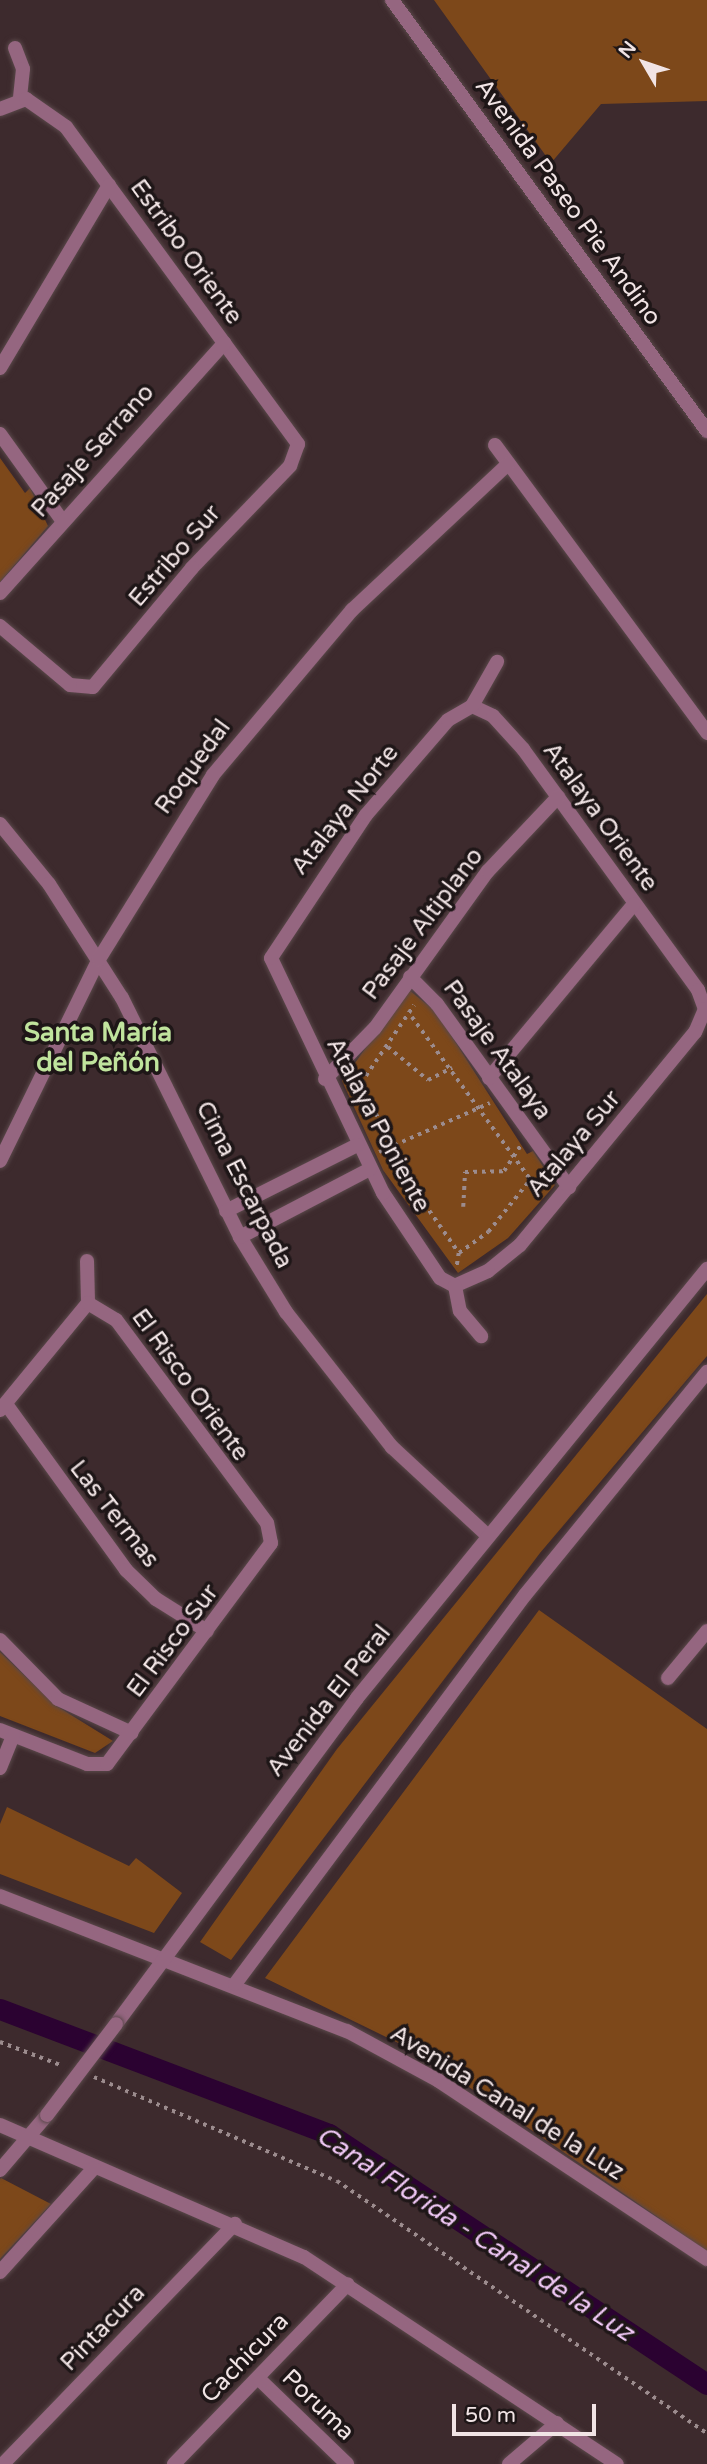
<!DOCTYPE html>
<html>
<head>
<meta charset="utf-8">
<style>
  body { margin:0 }
  #map { position:relative; width:707px; height:2464px; overflow:hidden; background:#3d2a2d; font-family:"Varela Round",sans-serif }
  div>[style] { position:absolute }
  [style*='--x'] { left:calc(var(--x)*1px); top:calc(var(--y)*1px); width:calc(var(--w)*1px); rotate:calc(var(--a)*1deg) }
  .green>* { inset:0; background:#7d481a }
  .canal>* { height:21px; margin:-10.5px; padding:0 10.5px; transform-origin:10.5px; border-radius:10.5px; background:#2b0231 }
  .path>* { height:3.5px; margin-top:-1.75px; transform-origin:0; background:repeating-linear-gradient(90deg,#9c8c8e 0 3.5px,transparent 0 8.5px) }
  .roads { filter:drop-shadow(0 0 2px #5a484a) drop-shadow(0 0 2px #5a484a) }
  .minor>* { height:14px; margin:-7px; padding:0 7px; transform-origin:7px; border-radius:7px; background:#956680 }
  .bridges { filter:drop-shadow(0 0 2px #5a484a) drop-shadow(0 0 2px #5a484a) }
  .minor-bridge>* { height:14px; margin:-7px; padding:0 7px; transform-origin:7px; border-radius:7px; background:#956680 }
  span { translate:-50% -50%; white-space:nowrap; text-align:center; line-height:1.15; -webkit-text-stroke:7px #1e1617; paint-order:stroke }
  .street-label { font-size:24px; color:#f1e4e5 }
  .neighbourhood-label { font-size:26px; color:#c0e49d; font-weight:700 }
  .water-label { font-size:26px; color:#f0c8f6; font-style:italic }
  .north { position:absolute; left:609px; top:28px; width:70px; height:70px; -webkit-text-stroke:5px #1e1617; paint-order:stroke; rotate:309deg; font-size:19px; font-weight:700; line-height:28px; text-align:center; color:#f1e4e5 }
  .north::after { content:''; display:block; margin:auto; width:24px; height:32px; background:#f1e4e5; clip-path:polygon(50% 0,100% 100%,50% 72%,0 100%) }
  .scale { position:absolute; left:452px; top:2404px; width:144px; height:32px; box-sizing:border-box; border:4px solid #f1e4e5; border-top:0; padding-left:9px; font-size:21px; line-height:24px; white-space:nowrap; color:#f1e4e5; -webkit-text-stroke:5px #1e1617; paint-order:stroke }
</style>
</head>
<body>
<div id="map">
  <div class="green">
    <i style="clip-path:polygon(434px 0,707px 0,707px 101px,601px 104px,551px 163px)"></i>
    <i style="clip-path:polygon(0 458px,25px 493px,30px 488px,48px 526px,0 582px)"></i>
    <i style="clip-path:polygon(408px 989px,436px 1012px,527px 1154px,533px 1151px,555px 1185px,508px 1238px,458px 1273px,383px 1170px,342px 1081px)"></i>
    <i style="clip-path:polygon(707px 1294px,707px 1356px,540px 1553px,231px 1960px,200px 1942px,337px 1749px)"></i>
    <i style="clip-path:polygon(539px 1610px,707px 1729px,707px 2251px,421px 2054px,265px 1978px)"></i>
    <i style="clip-path:polygon(0 1652px,55px 1705px,113px 1741px,95px 1753px,0 1716px)"></i>
    <i style="clip-path:polygon(7px 1807px,129px 1866px,136px 1858px,182px 1893px,154px 1933px,0 1874px,0 1824px)"></i>
    <i style="clip-path:polygon(1px 2178px,51px 2204px,0 2259px,0 2179px)"></i>
  </div>
  <div class="canal">
    <i style="--x:0;--y:2009;--w:352;--a:20.8"></i>
    <i style="--x:329;--y:2134;--w:453;--a:33.5"></i>
  </div>
  <div class="path">
    <i style="--x:412;--y:1017;--w:200;--a:53.9"></i>
    <i style="--x:530;--y:1179;--w:16;--a:11"></i>
    <i style="--x:388;--y:1047;--w:52;--a:39.5"></i>
    <i style="--x:428;--y:1080;--w:27;--a:-27"></i>
    <i style="--x:348;--y:1081;--w:13;--a:9"></i>
    <i style="--x:361;--y:1083;--w:94;--a:-55.8"></i>
    <i style="--x:361;--y:1083;--w:111;--a:63.9"></i>
    <i style="--x:410;--y:1183;--w:85;--a:55"></i>
    <i style="--x:459;--y:1253;--w:13;--a:99"></i>
    <i style="--x:379;--y:1152;--w:121;--a:-23.8"></i>
    <i style="--x:463;--y:1207;--w:35;--a:-87"></i>
    <i style="--x:465;--y:1172;--w:39;--a:-1"></i>
    <i style="--x:504;--y:1171;--w:31;--a:-57"></i>
    <i style="--x:459;--y:1253;--w:36;--a:-36"></i>
    <i style="--x:488;--y:1232;--w:67;--a:-51.1"></i>
    <i style="--x:0;--y:2042;--w:67;--a:20.9"></i>
    <i style="--x:94;--y:2077;--w:264;--a:23.2"></i>
    <i style="--x:337;--y:2181;--w:448;--a:34.3"></i>
  </div>
  <div class="roads">
    <div class="minor">
      <i style="--x:392;--y:0;--w:534;--a:53.84"></i>
      <i style="--x:15;--y:48;--w:22;--a:69"></i>
      <i style="--x:23;--y:69;--w:29;--a:96"></i>
      <i style="--x:0;--y:109;--w:28;--a:-21"></i>
      <i style="--x:26;--y:99;--w:49;--a:35"></i>
      <i style="--x:66;--y:127;--w:393;--a:53.8"></i>
      <i style="--x:298;--y:444;--w:23;--a:110"></i>
      <i style="--x:290;--y:466;--w:141;--a:133.9"></i>
      <i style="--x:192;--y:568;--w:155;--a:129.8"></i>
      <i style="--x:93;--y:687;--w:23;--a:-175"></i>
      <i style="--x:70;--y:685;--w:92;--a:-139.9"></i>
      <i style="--x:0;--y:368;--w:213;--a:-59.2"></i>
      <i style="--x:0;--y:434;--w:105;--a:54.3"></i>
      <i style="--x:495;--y:445;--w:358;--a:53.6"></i>
      <i style="--x:0;--y:593;--w:336;--a:-48.1"></i>
      <i style="--x:472;--y:706;--w:23;--a:25"></i>
      <i style="--x:493;--y:716;--w:45;--a:47.7"></i>
      <i style="--x:523;--y:749;--w:298;--a:54"></i>
      <i style="--x:698;--y:990;--w:20;--a:70"></i>
      <i style="--x:705;--y:1009;--w:25;--a:113"></i>
      <i style="--x:695;--y:1032;--w:276;--a:129.4"></i>
      <i style="--x:520;--y:1245;--w:41;--a:140.9"></i>
      <i style="--x:488;--y:1271;--w:36;--a:156"></i>
      <i style="--x:455;--y:1286;--w:17;--a:-152"></i>
      <i style="--x:440;--y:1278;--w:102;--a:-123.8"></i>
      <i style="--x:383;--y:1193;--w:260;--a:-115.5"></i>
      <i style="--x:271;--y:958;--w:172;--a:-56.4"></i>
      <i style="--x:366;--y:815;--w:125;--a:-49.2"></i>
      <i style="--x:448;--y:720;--w:28;--a:-30"></i>
      <i style="--x:472;--y:706;--w:51;--a:-60.4"></i>
      <i style="--x:0;--y:824;--w:77;--a:50.8"></i>
      <i style="--x:49;--y:884;--w:135;--a:57.4"></i>
      <i style="--x:122;--y:998;--w:267;--a:63.7"></i>
      <i style="--x:240;--y:1237;--w:88;--a:58.5"></i>
      <i style="--x:286;--y:1312;--w:172;--a:51.9"></i>
      <i style="--x:392;--y:1447;--w:131;--a:42.8"></i>
      <i style="--x:410;--y:977;--w:38;--a:45"></i>
      <i style="--x:437;--y:1004;--w:226;--a:54.2"></i>
      <i style="--x:489;--y:1078;--w:226;--a:-50.2"></i>
      <i style="--x:325;--y:1079;--w:71;--a:-45.6"></i>
      <i style="--x:375;--y:1028;--w:193;--a:-54.3"></i>
      <i style="--x:488;--y:871;--w:102;--a:-46.6"></i>
      <i style="--x:0;--y:1161;--w:225;--a:-63.9"></i>
      <i style="--x:99;--y:959;--w:216;--a:-58.2"></i>
      <i style="--x:213;--y:775;--w:216;--a:-49.9"></i>
      <i style="--x:352;--y:610;--w:214;--a:-43.1"></i>
      <i style="--x:226;--y:1211;--w:147;--a:-26.7"></i>
      <i style="--x:240;--y:1237;--w:147;--a:-27.6"></i>
      <i style="--x:87;--y:1261;--w:42;--a:88.6"></i>
      <i style="--x:455;--y:1286;--w:25;--a:79"></i>
      <i style="--x:460;--y:1311;--w:33;--a:50"></i>
      <i style="--x:6;--y:1404;--w:205;--a:54.1"></i>
      <i style="--x:126;--y:1570;--w:42;--a:44"></i>
      <i style="--x:156;--y:1599;--w:60;--a:32.1"></i>
      <i style="--x:0;--y:1410;--w:139;--a:-50.6"></i>
      <i style="--x:0;--y:1640;--w:83;--a:45.5"></i>
      <i style="--x:58;--y:1699;--w:81;--a:24.7"></i>
      <i style="--x:668;--y:1678;--w:61;--a:-50.3"></i>
      <i style="--x:0;--y:1730;--w:93;--a:21.3"></i>
      <i style="--x:87;--y:1764;--w:20;--a:0"></i>
      <i style="--x:107;--y:1764;--w:275;--a:-53.4"></i>
      <i style="--x:271;--y:1543;--w:20;--a:-101"></i>
      <i style="--x:267;--y:1523;--w:253;--a:-126.6"></i>
      <i style="--x:116;--y:1320;--w:33;--a:-149"></i>
      <i style="--x:0;--y:1768;--w:35;--a:-68"></i>
      <i style="--x:0;--y:1896;--w:372;--a:21.3"></i>
      <i style="--x:347;--y:2031;--w:105;--a:28.5"></i>
      <i style="--x:439;--y:2081;--w:322;--a:33.6"></i>
      <i style="--x:235;--y:1984;--w:485;--a:-53.3"></i>
      <i style="--x:525;--y:1595;--w:288;--a:-50.8"></i>
      <i style="--x:116;--y:2024;--w:405;--a:-53.5"></i>
      <i style="--x:357;--y:1698;--w:554;--a:-50.79"></i>
      <i style="--x:0;--y:2125;--w:331;--a:23.5"></i>
      <i style="--x:304;--y:2257;--w:375;--a:33.5"></i>
      <i style="--x:0;--y:2170;--w:72;--a:-49.5"></i>
      <i style="--x:0;--y:2272;--w:140;--a:-47.9"></i>
      <i style="--x:258;--y:2378;--w:124;--a:44"></i>
      <i style="--x:3;--y:2464;--w:334;--a:-46"></i>
      <i style="--x:174;--y:2464;--w:250;--a:-46"></i>
      <i style="--x:509;--y:2464;--w:63;--a:-40.5"></i>
    </div>
  </div>
  <div class="bridges">
    <div class="minor-bridge">
      <i style="--x:47;--y:2115;--w:114;--a:-52.8"></i>
    </div>
  </div>
  <div class="street-label">
    <span style="left:568px;top:202px;rotate:54deg">Avenida Paseo Pie Andino</span>
    <span style="left:186px;top:252px;rotate:54deg">Estribo Oriente</span>
    <span style="left:93px;top:451px;rotate:-48deg">Pasaje Serrano</span>
    <span style="left:175px;top:556px;rotate:-49deg">Estribo Sur</span>
    <span style="left:193px;top:767px;rotate:-54deg">Roquedal</span>
    <span style="left:345px;top:810px;rotate:-52deg">Atalaya Norte</span>
    <span style="left:600px;top:817px;rotate:54deg">Atalaya Oriente</span>
    <span style="left:423px;top:924px;rotate:-53deg">Pasaje Altiplano</span>
    <span style="left:497px;top:1050px;rotate:54deg">Pasaje Atalaya</span>
    <span style="left:378px;top:1125px;rotate:62deg">Atalaya Poniente</span>
    <span style="left:574px;top:1144px;rotate:-50deg">Atalaya Sur</span>
    <span style="left:244px;top:1185px;rotate:63deg">Cima Escarpada</span>
    <span style="left:190px;top:1385px;rotate:54deg">El Risco Oriente</span>
    <span style="left:114px;top:1514px;rotate:52deg">Las Termas</span>
    <span style="left:173px;top:1641px;rotate:-53deg">El Risco Sur</span>
    <span style="left:329px;top:1701px;rotate:-52deg">Avenida El Peral</span>
    <span style="left:507px;top:2103px;rotate:32deg">Avenida Canal de la Luz</span>
    <span style="left:103px;top:2328px;rotate:-46deg">Pintacura</span>
    <span style="left:245px;top:2358px;rotate:-46deg">Cachicura</span>
    <span style="left:318px;top:2405px;rotate:44deg">Poruma</span>
  </div>
  <div class="neighbourhood-label">
    <span style="left:98px;top:1048px">Santa María<br>del Peñón</span>
  </div>
  <div class="water-label">
    <span style="left:475px;top:2234px;rotate:33deg">Canal Florida - Canal de la Luz</span>
  </div>
  <div class="north">N</div>
  <div class="scale">50 m</div>
</div>
</body>
</html>
